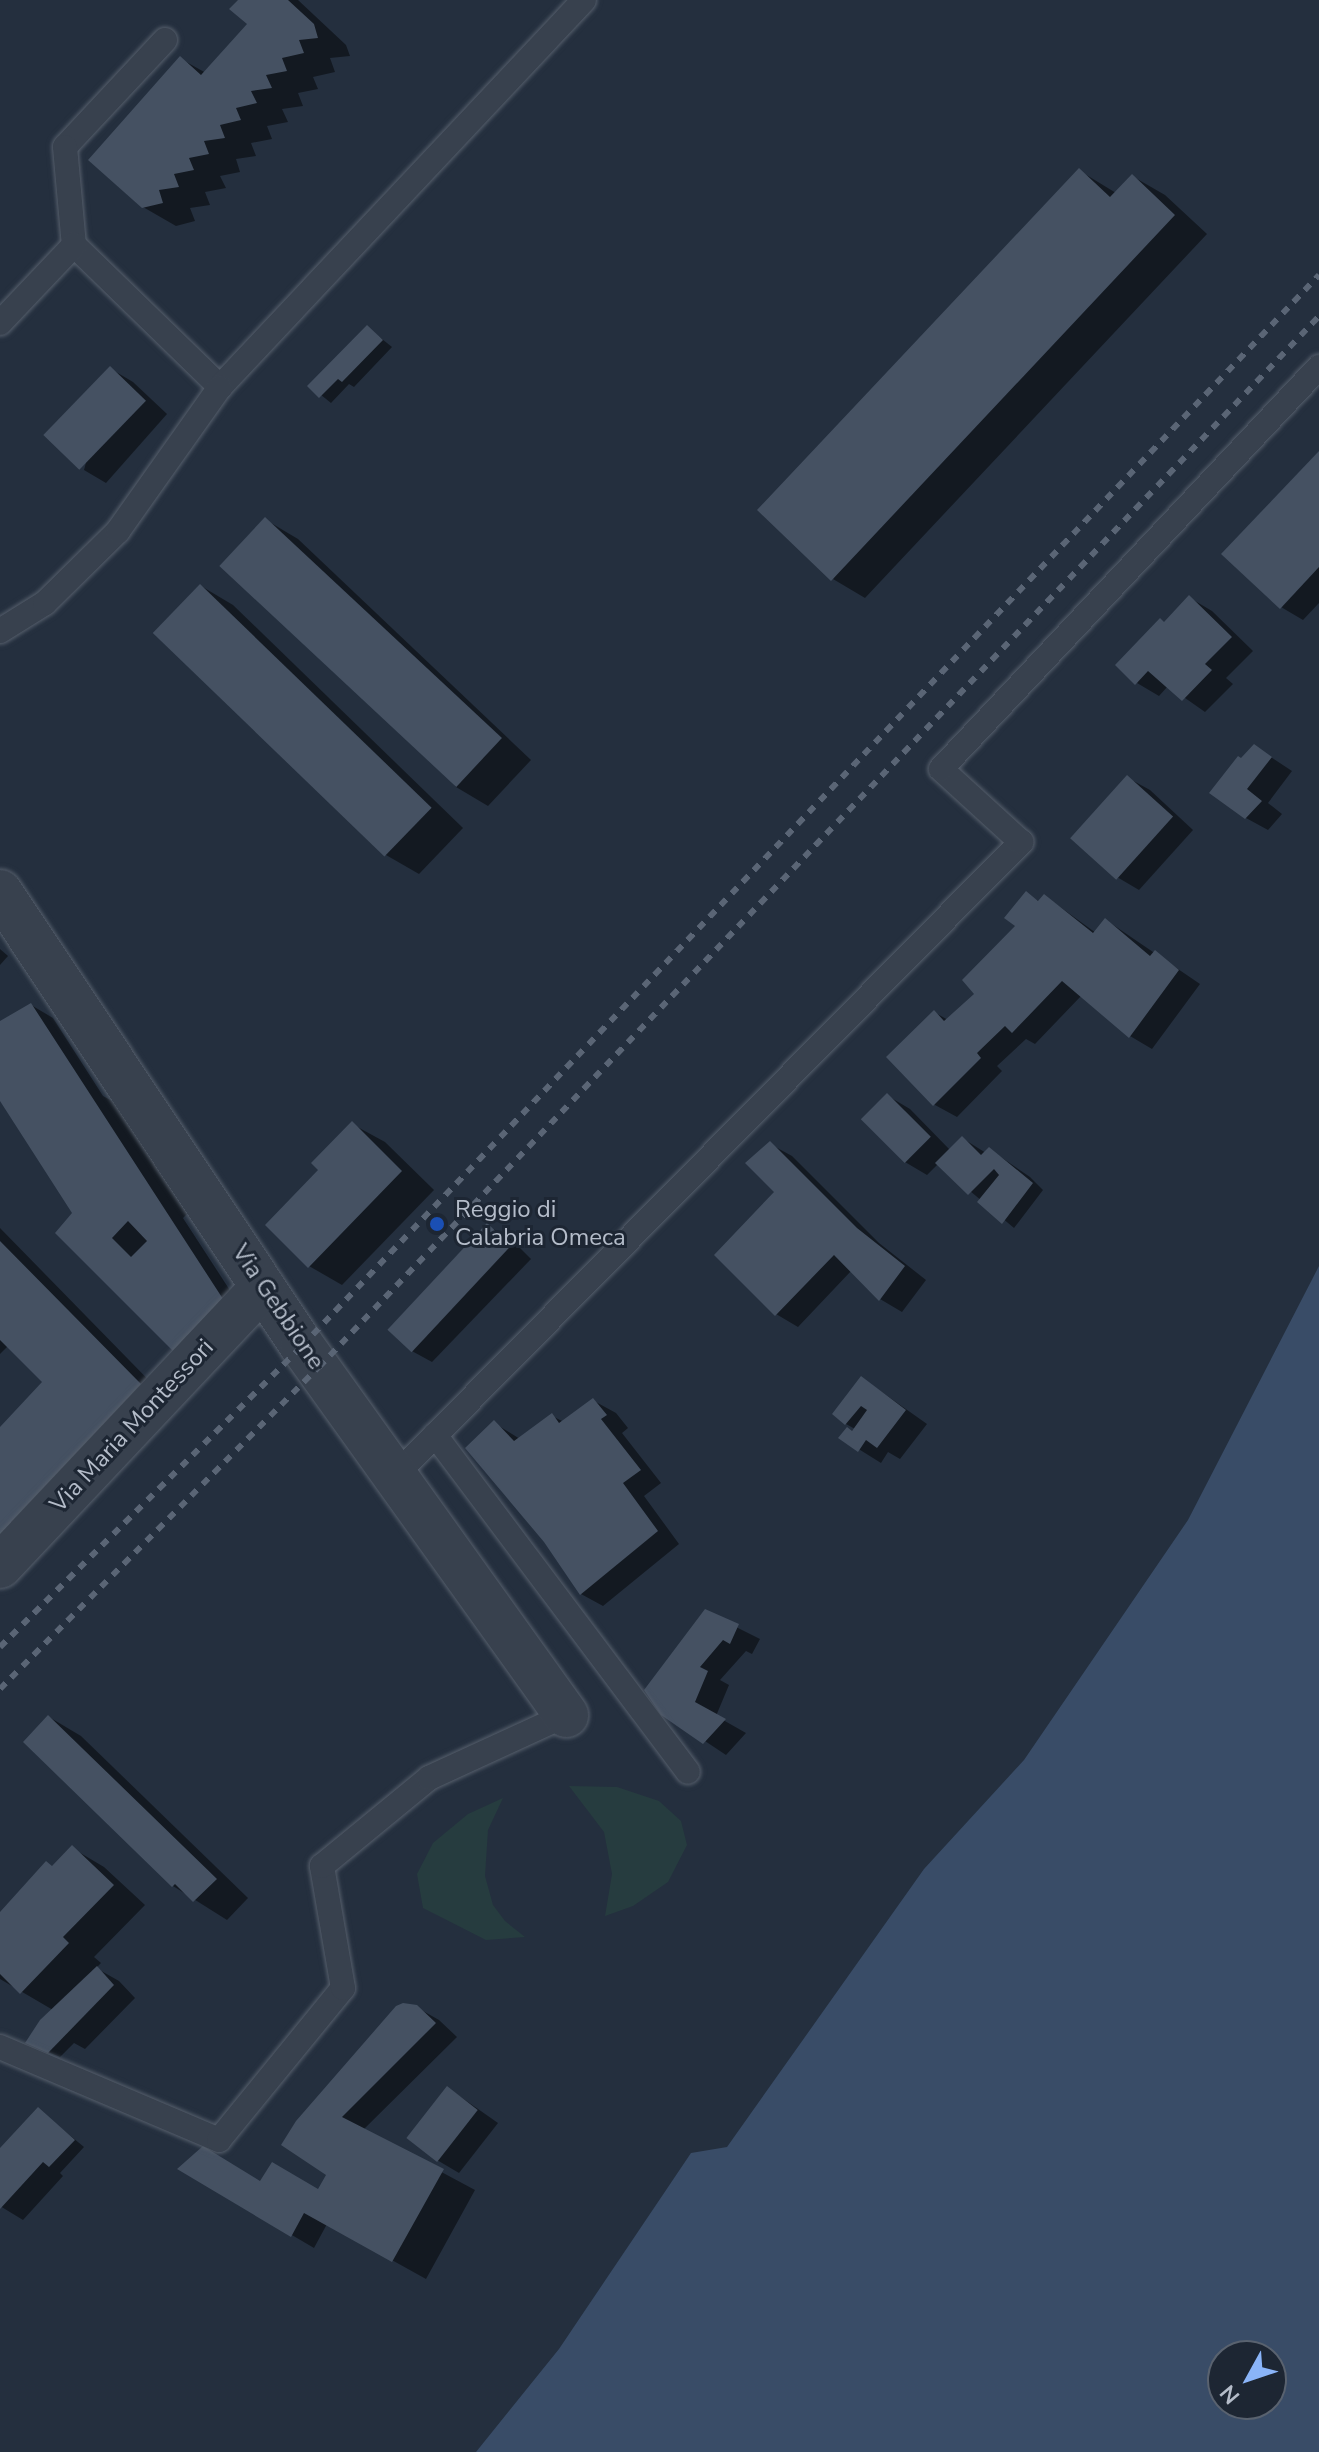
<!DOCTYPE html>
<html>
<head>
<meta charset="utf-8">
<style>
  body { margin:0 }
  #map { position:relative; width:1319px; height:2452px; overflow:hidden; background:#242f3e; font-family:"Nunito Sans",sans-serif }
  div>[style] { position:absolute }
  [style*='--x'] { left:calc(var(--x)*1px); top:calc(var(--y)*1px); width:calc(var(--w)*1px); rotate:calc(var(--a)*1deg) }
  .green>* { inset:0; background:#263c3f }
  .water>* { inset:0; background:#394c67 }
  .shadow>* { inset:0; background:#0007 }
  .building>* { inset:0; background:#455162; transform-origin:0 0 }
  .roads { filter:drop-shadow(0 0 2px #565f6c) drop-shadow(0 0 2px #565f6c) }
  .lane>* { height:24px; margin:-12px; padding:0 12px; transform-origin:12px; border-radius:12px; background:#38414e }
  .street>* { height:44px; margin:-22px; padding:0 22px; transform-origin:22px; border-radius:22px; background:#38414e }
  .rail>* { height:6px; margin-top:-3px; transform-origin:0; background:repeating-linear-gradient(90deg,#5a6575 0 8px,transparent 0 16px) }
  .dots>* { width:22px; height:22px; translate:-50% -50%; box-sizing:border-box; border:4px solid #1d2633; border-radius:50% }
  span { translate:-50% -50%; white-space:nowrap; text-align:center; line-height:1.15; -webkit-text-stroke:6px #1d2633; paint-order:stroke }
  .poi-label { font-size:24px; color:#b4bcc9 }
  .left { translate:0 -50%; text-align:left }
  .street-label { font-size:24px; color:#b4bcc9 }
  .north { position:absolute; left:1207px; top:2340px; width:80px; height:80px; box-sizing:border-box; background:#1d2633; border:2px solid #59626f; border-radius:50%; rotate:230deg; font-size:22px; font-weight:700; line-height:32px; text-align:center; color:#b4bcc9 }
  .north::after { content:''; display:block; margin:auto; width:28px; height:36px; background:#8ab4f8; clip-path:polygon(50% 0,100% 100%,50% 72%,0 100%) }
</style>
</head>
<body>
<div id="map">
  <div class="green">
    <i style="clip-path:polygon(569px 1786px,617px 1787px,659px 1801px,681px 1821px,687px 1845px,668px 1882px,633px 1906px,605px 1916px,612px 1874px,604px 1832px)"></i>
    <i style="clip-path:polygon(503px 1798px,488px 1830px,485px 1876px,493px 1905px,505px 1921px,525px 1937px,486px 1940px,423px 1908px,417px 1874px,433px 1843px,468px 1814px)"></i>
  </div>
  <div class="water">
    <i style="clip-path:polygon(evenodd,1319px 1266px,1319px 2452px,476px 2452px,559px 2349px,691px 2153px,727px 2147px,924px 1869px,1024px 1760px,1188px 1520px,1319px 1266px,1223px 2356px,1271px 2356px,1271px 2404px,1223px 2404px,1223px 2356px)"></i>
  </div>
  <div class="shadow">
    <i style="clip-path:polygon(240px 0,298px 0,346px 45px,350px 56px,330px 58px,335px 72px,313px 77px,318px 89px,298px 93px,303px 106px,282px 109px,288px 122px,267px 126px,272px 139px,251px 143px,256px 156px,236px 159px,240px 172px,220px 176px,226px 188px,205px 192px,210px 205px,190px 208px,195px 221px,176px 226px,143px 207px,181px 59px,206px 73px,249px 24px)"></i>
    <i style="clip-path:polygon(1080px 171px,1116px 193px,1132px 176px,1165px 195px,1207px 234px,865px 598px,833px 579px)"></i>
    <i style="clip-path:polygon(367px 327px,392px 347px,354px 387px,349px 384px,331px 403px,310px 386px)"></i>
    <i style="clip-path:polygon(111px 369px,133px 382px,167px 414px,106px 483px,84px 470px)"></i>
    <i style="clip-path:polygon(1319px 453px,1319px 603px,1303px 620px,1281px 607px)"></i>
    <i style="clip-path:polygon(266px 520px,298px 539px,531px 760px,488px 806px,456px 787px)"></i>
    <i style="clip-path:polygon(201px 586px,233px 605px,463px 828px,419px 874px,386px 855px)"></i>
    <i style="clip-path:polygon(1190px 598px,1212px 611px,1253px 651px,1226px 678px,1233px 684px,1205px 712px,1168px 686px,1159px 696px,1137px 683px,1165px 623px)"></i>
    <i style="clip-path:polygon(1254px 746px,1292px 771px,1268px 803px,1282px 814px,1268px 830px,1246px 818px,1241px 760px)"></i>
    <i style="clip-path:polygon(1128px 778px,1150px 790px,1193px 830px,1139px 890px,1117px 877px,1073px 838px)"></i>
    <i style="clip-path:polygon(1026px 894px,1040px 902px,1045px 896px,1096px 933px,1106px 920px,1200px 984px,1152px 1049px,1130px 1036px,1082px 995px,1035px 1044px,1026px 1039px,997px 1066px,1002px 1071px,957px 1117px,935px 1105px,888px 1057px,934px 1012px,948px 1020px,977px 994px,1018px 926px)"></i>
    <i style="clip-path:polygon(0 949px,8px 956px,0 965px)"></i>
    <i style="clip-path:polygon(31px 1005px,53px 1018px,103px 1096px,114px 1102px,187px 1214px,183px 1218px,244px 1312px,196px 1362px,75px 1213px,0 1097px,0 1024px)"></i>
    <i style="clip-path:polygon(888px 1096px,910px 1109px,950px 1150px,962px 1138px,986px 1153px,989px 1149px,1030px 1177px,1043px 1190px,1014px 1228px,938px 1164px,927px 1175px,905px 1162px)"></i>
    <i style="clip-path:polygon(352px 1124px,385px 1142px,434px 1190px,342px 1285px,309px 1266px,321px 1170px)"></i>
    <i style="clip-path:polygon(770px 1144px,792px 1156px,879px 1243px,926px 1280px,902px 1312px,880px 1299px,852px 1270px,798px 1327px,776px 1314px,776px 1192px)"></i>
    <i style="clip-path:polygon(488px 1226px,510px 1238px,531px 1259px,432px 1362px,410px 1350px,389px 1329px)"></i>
    <i style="clip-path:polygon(0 1228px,172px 1404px,0 1548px,0 1430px,45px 1382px,8px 1346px,0 1354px)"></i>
    <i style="clip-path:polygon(862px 1378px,927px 1424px,900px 1459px,888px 1452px,881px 1463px,841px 1438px,855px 1429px,846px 1424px)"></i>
    <i style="clip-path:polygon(594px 1401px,616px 1413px,628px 1428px,622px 1433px,661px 1483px,644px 1496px,679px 1544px,603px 1606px,581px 1594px,494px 1423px,520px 1439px,552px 1416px,564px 1422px)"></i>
    <i style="clip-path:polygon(706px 1612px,760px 1639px,752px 1654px,746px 1651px,720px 1680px,729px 1685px,716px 1716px,746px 1733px,726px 1755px,663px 1713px)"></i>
    <i style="clip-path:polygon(49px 1717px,81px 1736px,248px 1898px,227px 1920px,173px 1886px)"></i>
    <i style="clip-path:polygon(72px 1848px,104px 1867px,145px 1905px,94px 1957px,101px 1963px,96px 1968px,119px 1981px,135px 1998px,85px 2049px,74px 2043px,60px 2057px,38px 2048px,53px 2010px,0 1979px,0 1916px)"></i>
    <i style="clip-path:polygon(416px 2007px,439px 2020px,457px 2037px,363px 2130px,475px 2190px,426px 2279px,327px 2224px,314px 2248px,180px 2169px,319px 2192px,328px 2174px,284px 2144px)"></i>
    <i style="clip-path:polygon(448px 2088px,498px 2123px,459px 2173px,437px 2160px)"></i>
    <i style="clip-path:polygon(38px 2109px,84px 2147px,60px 2173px,63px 2176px,23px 2220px,0 2206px,0 2151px)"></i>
  </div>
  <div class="building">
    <i style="clip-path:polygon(238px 0,288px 0,314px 24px,318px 38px,299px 40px,304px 53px,282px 58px,287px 71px,266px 75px,272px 88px,251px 91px,257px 103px,236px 108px,241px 120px,220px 125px,225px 138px,204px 141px,209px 154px,189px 158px,194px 170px,174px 174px,179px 187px,159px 190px,163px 203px,142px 208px,88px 160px,180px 56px,201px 75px,247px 24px,229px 9px)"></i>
    <i style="clip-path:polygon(1079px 168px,1110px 197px,1132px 174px,1175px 215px,831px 581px,757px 510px)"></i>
    <i style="clip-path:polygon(367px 325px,383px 340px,342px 382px,338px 379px,319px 398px,307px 386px)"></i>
    <i style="left:110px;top:366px;width:50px;height:96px;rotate:44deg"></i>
    <i style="clip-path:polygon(1319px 451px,1319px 567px,1280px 609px,1221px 554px)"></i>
    <i style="left:265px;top:517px;width:324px;height:67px;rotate:43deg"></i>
    <i style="left:200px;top:584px;width:322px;height:68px;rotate:44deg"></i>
    <i style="clip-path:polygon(1189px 595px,1232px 637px,1205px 664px,1212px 670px,1182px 701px,1148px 671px,1135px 685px,1115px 665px,1160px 618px,1164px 622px)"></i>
    <i style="clip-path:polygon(1254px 744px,1272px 757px,1247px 789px,1262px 801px,1245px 819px,1209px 793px,1238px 756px,1241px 758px)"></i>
    <i style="left:1127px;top:775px;width:62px;height:85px;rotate:42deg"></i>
    <i style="clip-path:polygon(1026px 891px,1038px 901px,1044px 894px,1093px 933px,1105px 918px,1150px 956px,1155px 950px,1179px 970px,1129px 1038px,1062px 981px,1012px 1033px,1005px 1026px,977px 1053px,981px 1058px,933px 1106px,886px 1057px,934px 1010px,944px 1021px,974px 994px,962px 980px,1015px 926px,1004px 918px)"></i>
    <i style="clip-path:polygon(evenodd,31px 1003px,223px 1299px,173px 1351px,55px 1233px,72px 1213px,0 1101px,0 1021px,31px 1003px,128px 1221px,147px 1241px,131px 1257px,112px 1238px,128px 1221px)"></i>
    <i style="left:887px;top:1093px;width:62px;height:37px;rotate:45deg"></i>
    <i style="clip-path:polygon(352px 1121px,402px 1171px,308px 1268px,265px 1225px,318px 1170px,311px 1163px)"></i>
    <i style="clip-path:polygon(962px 1136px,981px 1155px,989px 1147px,1033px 1183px,1002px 1224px,977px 1202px,999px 1175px,994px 1169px,968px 1195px,935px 1163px)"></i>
    <i style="clip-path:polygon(770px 1141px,857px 1228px,905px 1266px,879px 1301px,834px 1255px,775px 1316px,714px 1255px,774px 1192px,745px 1163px)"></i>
    <i style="left:487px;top:1223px;width:33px;height:146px;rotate:43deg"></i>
    <i style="clip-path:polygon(0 1241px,141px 1384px,11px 1522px,14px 1525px,0 1539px,0 1427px,42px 1382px,0 1340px)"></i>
    <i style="clip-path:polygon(861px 1376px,906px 1410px,877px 1448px,866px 1440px,858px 1452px,838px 1438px,847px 1427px,852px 1431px,867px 1410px,861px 1406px,845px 1425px,832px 1414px)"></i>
    <i style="clip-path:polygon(593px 1398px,607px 1415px,601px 1419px,641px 1470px,623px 1483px,658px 1531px,580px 1595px,544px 1542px,465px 1448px,494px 1420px,514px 1441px,552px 1413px,559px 1423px)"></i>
    <i style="clip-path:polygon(705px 1609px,739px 1624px,730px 1644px,723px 1640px,700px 1667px,708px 1671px,695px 1702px,726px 1719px,703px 1744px,661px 1715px,644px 1690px)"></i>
    <i style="clip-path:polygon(48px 1715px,217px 1879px,193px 1902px,175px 1884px,172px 1887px,23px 1742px)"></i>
    <i style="clip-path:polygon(72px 1845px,114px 1885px,63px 1937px,69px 1943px,20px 1994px,0 1974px,0 1912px,46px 1861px,52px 1866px)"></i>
    <i style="clip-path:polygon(97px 1966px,114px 1985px,48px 2053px,25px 2043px,40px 2020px)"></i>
    <i style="clip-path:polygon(403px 2003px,417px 2005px,436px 2023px,342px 2117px,444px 2169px,392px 2262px,304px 2213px,291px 2237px,177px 2169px,203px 2146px,260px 2181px,272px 2162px,318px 2189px,326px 2175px,281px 2145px,296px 2121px,396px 2006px)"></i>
    <i style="left:447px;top:2086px;width:39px;height:66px;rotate:38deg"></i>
    <i style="clip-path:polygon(38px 2107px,75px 2140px,49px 2167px,43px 2162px,0 2209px,0 2148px)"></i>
  </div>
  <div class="roads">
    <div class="lane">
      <i style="--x:165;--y:40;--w:146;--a:133.1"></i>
      <i style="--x:65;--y:147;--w:98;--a:84.8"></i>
      <i style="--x:74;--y:245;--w:204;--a:44.2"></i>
      <i style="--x:220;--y:387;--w:531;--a:-46.75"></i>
      <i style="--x:0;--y:323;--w:108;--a:-46.5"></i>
      <i style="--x:0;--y:631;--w:53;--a:-31.9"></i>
      <i style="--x:45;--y:603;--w:103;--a:-44.6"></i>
      <i style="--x:118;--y:531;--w:176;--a:-54.7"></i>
      <i style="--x:435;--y:1435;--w:421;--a:53.1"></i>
      <i style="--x:396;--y:1475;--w:890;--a:-45.36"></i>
      <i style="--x:1021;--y:842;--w:108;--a:-137.6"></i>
      <i style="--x:941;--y:769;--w:552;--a:-46.76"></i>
      <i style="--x:0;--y:2047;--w:238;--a:23"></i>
      <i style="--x:219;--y:2140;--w:196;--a:-50.8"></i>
      <i style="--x:343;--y:1988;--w:124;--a:-99.8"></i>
      <i style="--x:322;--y:1866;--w:139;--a:-39.4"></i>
      <i style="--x:429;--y:1778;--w:151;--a:-24.7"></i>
    </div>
    <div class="street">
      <i style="--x:0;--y:892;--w:545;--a:56.37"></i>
      <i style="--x:302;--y:1346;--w:454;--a:54.4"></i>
      <i style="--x:0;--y:1566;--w:383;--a:-46.7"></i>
    </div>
  </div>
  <div class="rail">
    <i style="--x:0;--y:1647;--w:426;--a:-44.9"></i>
    <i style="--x:302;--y:1346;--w:1477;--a:-46.48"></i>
    <i style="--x:0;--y:1689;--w:453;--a:-45.3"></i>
    <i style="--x:319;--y:1367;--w:1451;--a:-46.42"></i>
  </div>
  <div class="dots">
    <i style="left:437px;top:1224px;background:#1a4fb4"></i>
  </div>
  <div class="poi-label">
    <span class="left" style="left:455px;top:1224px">Reggio di<br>Calabria Omeca</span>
  </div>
  <div class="street-label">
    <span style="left:278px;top:1307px;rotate:56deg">Via Gebbione</span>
    <span style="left:132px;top:1426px;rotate:-47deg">Via Maria Montessori</span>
  </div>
  <div class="north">N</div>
</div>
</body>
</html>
